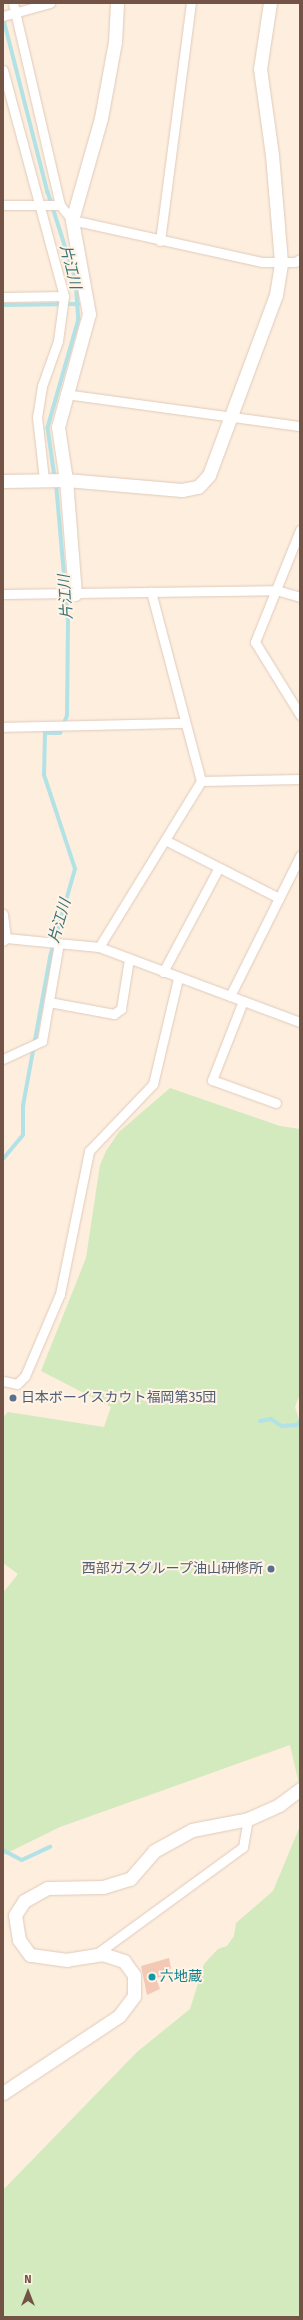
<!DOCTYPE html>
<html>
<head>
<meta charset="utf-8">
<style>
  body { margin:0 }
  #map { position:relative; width:303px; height:2320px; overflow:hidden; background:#fdeede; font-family:"Fira Sans","Noto Sans JP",sans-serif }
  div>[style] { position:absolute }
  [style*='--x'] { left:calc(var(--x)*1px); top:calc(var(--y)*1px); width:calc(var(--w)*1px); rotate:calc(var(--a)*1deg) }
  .green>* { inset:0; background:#d2eabd }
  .stream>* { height:3.5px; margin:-1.75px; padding:0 1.75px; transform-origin:1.75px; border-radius:1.75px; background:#b3e2e6 }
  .building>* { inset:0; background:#f3c9b5 }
  .roads { filter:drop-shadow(0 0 1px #e0caba) drop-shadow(0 0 1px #e0caba) }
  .street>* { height:9px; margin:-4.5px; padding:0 4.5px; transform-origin:4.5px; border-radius:4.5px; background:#fff }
  .secondary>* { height:13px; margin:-6.5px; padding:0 6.5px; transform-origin:6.5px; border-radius:6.5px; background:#fff }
  .dots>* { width:11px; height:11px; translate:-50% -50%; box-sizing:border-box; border:2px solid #fff3e5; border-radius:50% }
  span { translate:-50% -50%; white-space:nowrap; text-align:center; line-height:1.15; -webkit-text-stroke:4px #fff3e5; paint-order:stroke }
  .service-label { font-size:14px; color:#4e5e75 }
  .left { translate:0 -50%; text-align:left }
  .right { translate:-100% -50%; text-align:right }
  .culture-label { font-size:14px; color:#0d838f }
  .water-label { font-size:15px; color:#3a7379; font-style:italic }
  .frame { position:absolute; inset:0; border:4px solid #735346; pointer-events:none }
  .north { position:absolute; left:8px; top:2272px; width:40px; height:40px; -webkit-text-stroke:3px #fff3e5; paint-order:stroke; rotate:0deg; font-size:11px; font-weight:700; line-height:16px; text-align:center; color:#735346 }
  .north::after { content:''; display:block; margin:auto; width:14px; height:18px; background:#735346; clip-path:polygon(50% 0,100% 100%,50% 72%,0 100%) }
</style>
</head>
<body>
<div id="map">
  <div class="green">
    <i style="clip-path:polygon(170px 1088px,280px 1126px,300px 1129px,300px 1394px,295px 1407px,300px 1423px,300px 1788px,290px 1745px,60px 1827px,3px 1855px,3px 1593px,18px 1574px,3px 1563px,3px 1417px,8px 1412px,104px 1427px,111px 1407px,41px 1371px,86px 1258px,100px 1165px,106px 1151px,119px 1132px)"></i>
    <i style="clip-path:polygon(300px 1826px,300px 2317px,3px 2317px,3px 2190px,137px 2052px,190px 2009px,204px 1964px,218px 1949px,227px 1946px,234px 1936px,236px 1923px,273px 1891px)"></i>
  </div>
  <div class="stream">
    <i style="--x:3;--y:16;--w:182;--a:75.7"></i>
    <i style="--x:48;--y:192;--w:92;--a:72.3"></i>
    <i style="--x:76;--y:280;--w:39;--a:86"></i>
    <i style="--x:79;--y:319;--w:113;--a:105.9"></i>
    <i style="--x:48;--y:428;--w:49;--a:81.9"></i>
    <i style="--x:3;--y:305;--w:75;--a:-0.8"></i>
    <i style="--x:3;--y:1159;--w:31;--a:-50"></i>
    <i style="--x:23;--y:1135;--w:29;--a:-90"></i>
    <i style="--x:23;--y:1106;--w:151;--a:-79.7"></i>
    <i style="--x:50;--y:957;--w:91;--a:-74.1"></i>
    <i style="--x:75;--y:869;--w:99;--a:-108.3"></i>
    <i style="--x:44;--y:775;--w:42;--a:-88.6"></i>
    <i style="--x:45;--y:733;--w:15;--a:0"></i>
    <i style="--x:60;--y:733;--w:18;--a:-68"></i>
    <i style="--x:67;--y:716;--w:95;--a:-89.4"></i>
    <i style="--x:68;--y:621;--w:138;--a:-95"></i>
    <i style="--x:260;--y:1421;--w:11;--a:-10"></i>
    <i style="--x:271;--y:1419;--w:13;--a:32"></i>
    <i style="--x:282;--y:1426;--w:15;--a:-4"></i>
    <i style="--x:297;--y:1425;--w:4;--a:-45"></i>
    <i style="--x:3;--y:1850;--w:21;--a:28"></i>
    <i style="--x:22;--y:1860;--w:31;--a:-25"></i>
  </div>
  <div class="building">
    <i style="clip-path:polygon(169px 1958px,171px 1968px,164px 1976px,156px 1978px,160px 1989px,147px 1995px,141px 1966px)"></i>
  </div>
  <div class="roads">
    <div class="street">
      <i style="--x:13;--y:3;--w:207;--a:76.9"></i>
      <i style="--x:60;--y:205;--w:19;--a:51"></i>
      <i style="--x:72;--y:220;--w:195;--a:12.5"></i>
      <i style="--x:262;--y:262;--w:33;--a:0"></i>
      <i style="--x:295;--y:262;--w:6;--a:-31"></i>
      <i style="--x:3;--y:16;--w:49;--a:-15.5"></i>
      <i style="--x:3;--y:70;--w:234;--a:74.9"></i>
      <i style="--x:64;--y:296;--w:45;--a:97.6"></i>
      <i style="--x:58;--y:341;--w:48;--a:109.6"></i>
      <i style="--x:42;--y:386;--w:31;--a:99"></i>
      <i style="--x:37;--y:417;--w:62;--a:83.6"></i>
      <i style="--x:3;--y:205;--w:57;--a:0"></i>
      <i style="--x:160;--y:241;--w:240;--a:-82.6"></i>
      <i style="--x:3;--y:297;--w:61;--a:-0.9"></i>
      <i style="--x:65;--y:394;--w:237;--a:7.8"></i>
      <i style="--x:300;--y:530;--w:121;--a:111.9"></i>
      <i style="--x:255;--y:642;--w:86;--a:58.3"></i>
      <i style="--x:3;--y:594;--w:273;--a:-0.8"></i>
      <i style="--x:276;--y:590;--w:25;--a:16"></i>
      <i style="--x:3;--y:727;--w:181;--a:-1.3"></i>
      <i style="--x:201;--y:781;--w:99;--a:-1.2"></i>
      <i style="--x:165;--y:840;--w:128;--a:27"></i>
      <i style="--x:3;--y:914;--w:24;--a:83"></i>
      <i style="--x:6;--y:938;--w:4;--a:135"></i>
      <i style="--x:6;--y:938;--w:93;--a:5.5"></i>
      <i style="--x:99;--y:947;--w:215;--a:20.5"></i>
      <i style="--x:99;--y:947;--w:195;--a:-58.4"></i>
      <i style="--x:201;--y:781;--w:196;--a:-104.8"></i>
      <i style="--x:163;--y:972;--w:117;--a:-61.9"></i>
      <i style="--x:230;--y:996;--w:157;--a:-63.4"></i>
      <i style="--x:243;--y:1001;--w:85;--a:111.4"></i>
      <i style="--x:212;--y:1080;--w:68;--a:19.8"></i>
      <i style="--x:49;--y:1002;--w:66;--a:10.5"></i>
      <i style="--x:114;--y:1014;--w:9;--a:-36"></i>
      <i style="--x:121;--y:1009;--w:51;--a:-80.9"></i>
      <i style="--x:3;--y:1059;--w:43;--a:-24.8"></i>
      <i style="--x:42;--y:1041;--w:99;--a:-80.2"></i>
      <i style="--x:3;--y:1381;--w:14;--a:12"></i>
      <i style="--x:17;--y:1384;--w:11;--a:-45"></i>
      <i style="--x:25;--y:1376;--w:89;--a:-66.9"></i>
      <i style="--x:60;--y:1294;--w:146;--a:-78.5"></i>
      <i style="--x:89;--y:1151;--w:93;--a:-46.3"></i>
      <i style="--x:153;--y:1084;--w:109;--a:-76.7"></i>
      <i style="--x:95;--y:1955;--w:183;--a:-36.1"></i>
      <i style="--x:243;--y:1847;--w:28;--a:-80"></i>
    </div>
    <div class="secondary">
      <i style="--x:3;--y:481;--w:63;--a:-0.9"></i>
      <i style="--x:66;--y:480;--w:116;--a:4.9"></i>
      <i style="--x:182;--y:490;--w:16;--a:-11"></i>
      <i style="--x:198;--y:487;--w:16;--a:-47"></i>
      <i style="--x:209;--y:475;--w:192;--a:-69.6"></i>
      <i style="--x:276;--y:295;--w:33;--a:-81"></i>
      <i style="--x:281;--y:262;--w:107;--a:-94.8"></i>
      <i style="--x:272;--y:155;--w:87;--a:-97.9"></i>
      <i style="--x:260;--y:69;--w:67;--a:-81.4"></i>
      <i style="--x:75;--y:594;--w:114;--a:-94.5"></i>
      <i style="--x:66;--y:480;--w:54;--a:-98.6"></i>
      <i style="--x:58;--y:427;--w:117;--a:-74.7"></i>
      <i style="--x:89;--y:314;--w:96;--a:-100.3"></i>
      <i style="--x:72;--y:220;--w:106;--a:-74.1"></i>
      <i style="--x:101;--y:118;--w:77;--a:-79.6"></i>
      <i style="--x:115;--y:42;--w:39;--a:-87"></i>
      <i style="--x:3;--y:2093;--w:139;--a:-33.6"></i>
      <i style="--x:119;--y:2016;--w:25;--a:-53"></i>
      <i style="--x:134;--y:1996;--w:21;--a:-90"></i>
      <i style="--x:134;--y:1975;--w:17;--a:-126"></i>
      <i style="--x:124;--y:1961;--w:22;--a:-162"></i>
      <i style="--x:103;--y:1954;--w:36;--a:171"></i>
      <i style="--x:67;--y:1960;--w:37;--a:-172"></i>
      <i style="--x:30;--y:1955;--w:19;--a:-126"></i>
      <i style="--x:19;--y:1940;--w:25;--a:-99"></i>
      <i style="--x:15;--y:1915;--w:17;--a:-57"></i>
      <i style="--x:24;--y:1901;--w:26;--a:-29"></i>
      <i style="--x:47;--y:1888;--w:56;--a:-1"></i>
      <i style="--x:103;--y:1887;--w:28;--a:-17"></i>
      <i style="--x:130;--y:1879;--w:37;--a:-49"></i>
      <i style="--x:154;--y:1851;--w:43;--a:-28.9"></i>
      <i style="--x:192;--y:1830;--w:57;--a:-11.1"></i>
      <i style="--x:248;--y:1819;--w:34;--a:-24"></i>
      <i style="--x:279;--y:1805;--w:26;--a:-37"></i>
    </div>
  </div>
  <div class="dots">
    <i style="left:13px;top:1398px;background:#5c6f8a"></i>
    <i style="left:271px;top:1569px;background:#5c6f8a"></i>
    <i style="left:152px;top:1977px;background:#0f9aa8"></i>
  </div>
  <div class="service-label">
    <span class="left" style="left:21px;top:1398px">日本ボーイスカウト福岡第35団</span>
    <span class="right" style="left:263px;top:1569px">西部ガスグループ油山研修所</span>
  </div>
  <div class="culture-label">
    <span class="left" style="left:160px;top:1977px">六地蔵</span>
  </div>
  <div class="water-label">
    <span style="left:70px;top:267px;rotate:76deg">片江川</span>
    <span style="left:66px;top:597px;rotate:-94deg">片江川</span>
    <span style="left:60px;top:921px;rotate:-74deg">片江川</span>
  </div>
  <div class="frame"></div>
  <div class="north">N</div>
</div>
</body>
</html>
